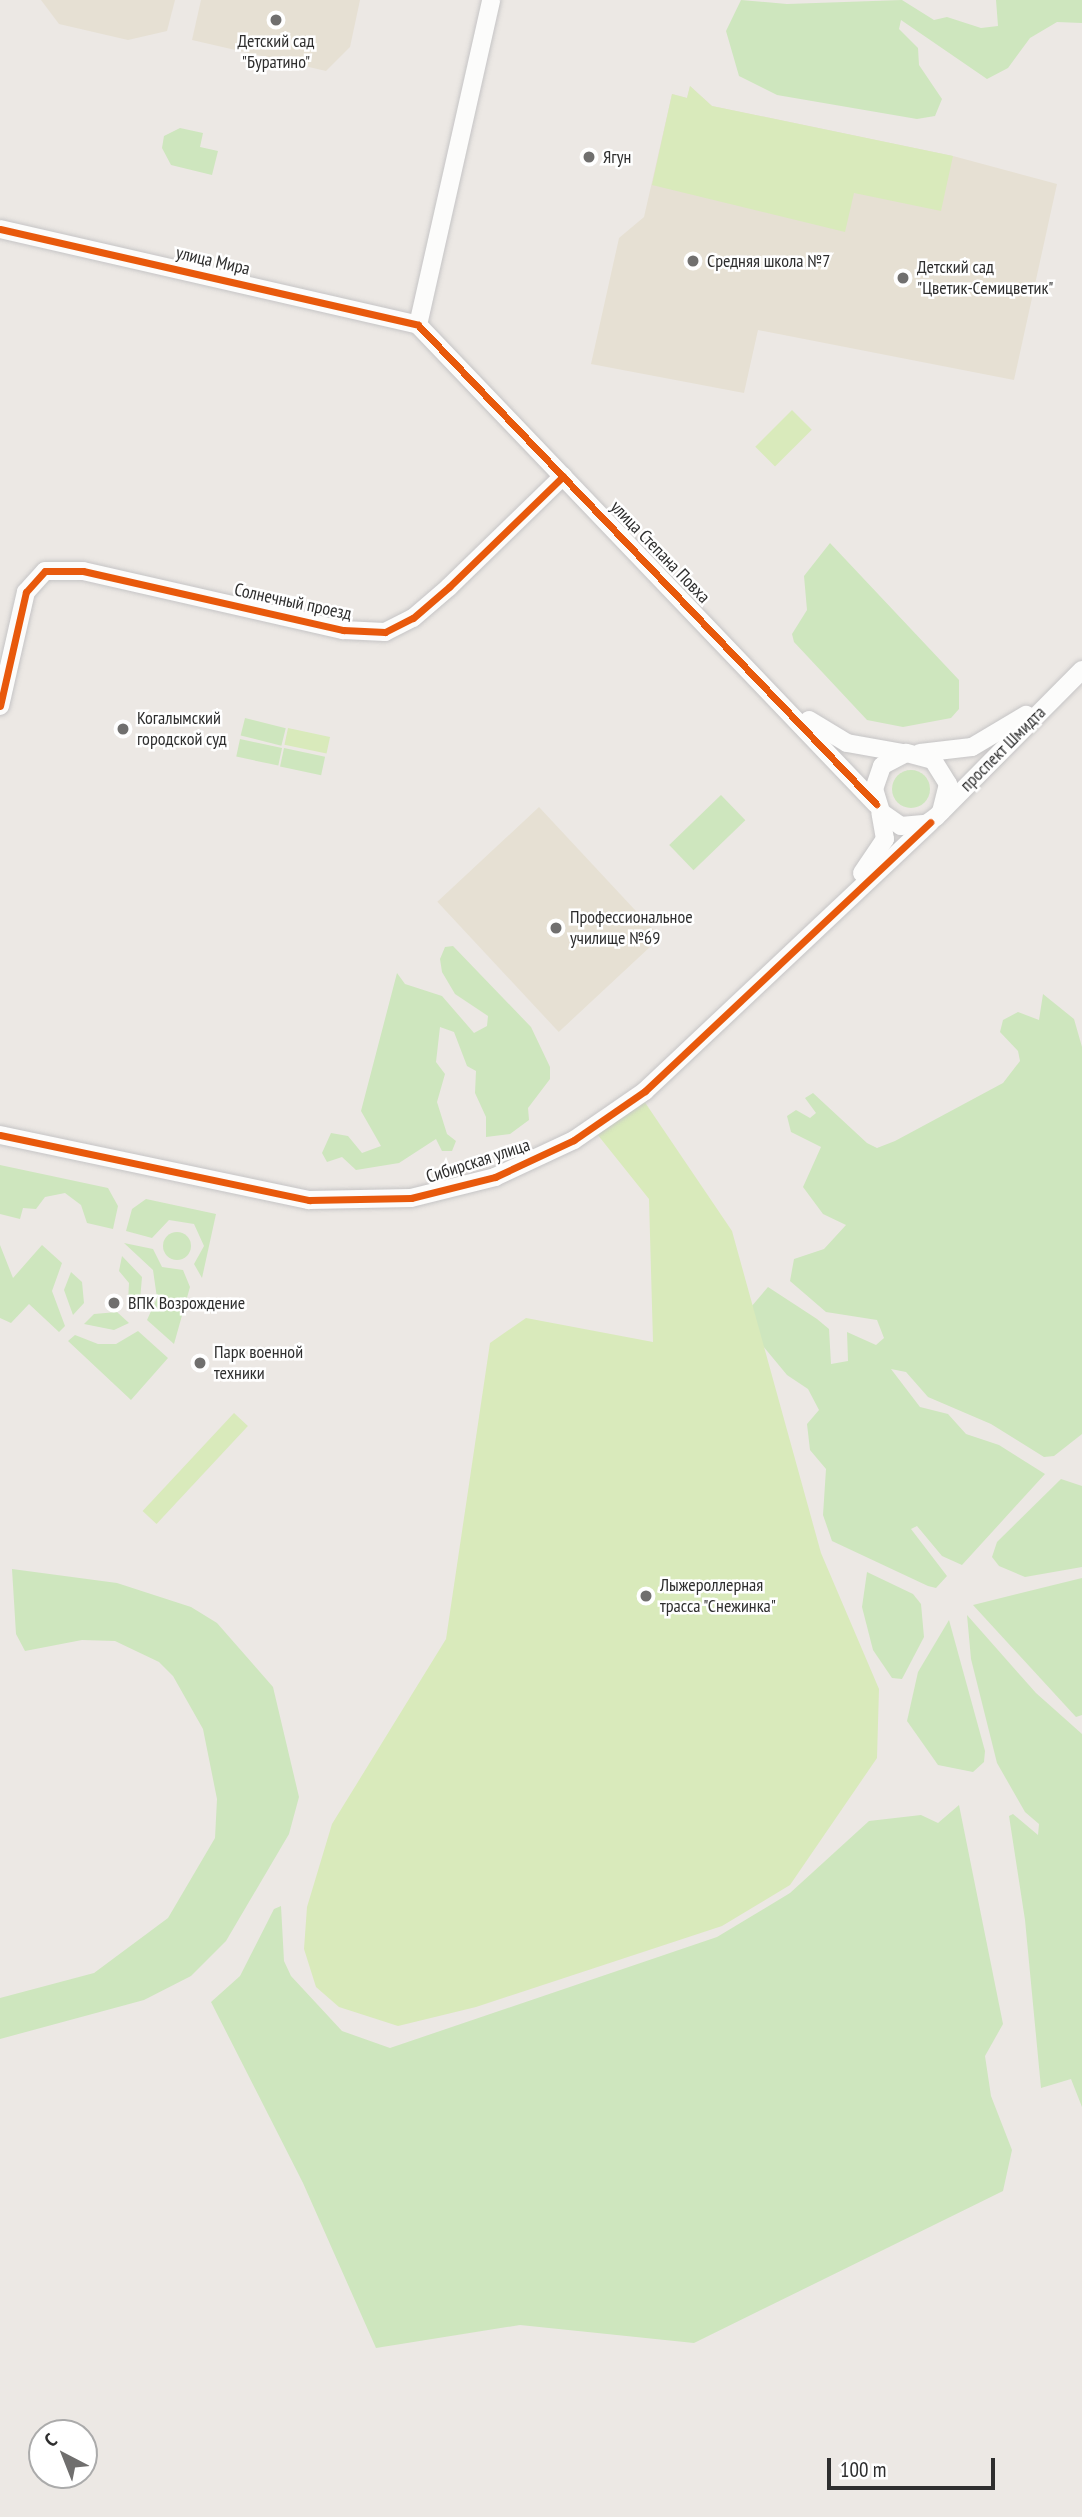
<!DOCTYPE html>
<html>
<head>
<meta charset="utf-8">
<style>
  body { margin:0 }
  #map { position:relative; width:1082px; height:2517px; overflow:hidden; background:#ece8e4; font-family:"PT Sans Narrow",sans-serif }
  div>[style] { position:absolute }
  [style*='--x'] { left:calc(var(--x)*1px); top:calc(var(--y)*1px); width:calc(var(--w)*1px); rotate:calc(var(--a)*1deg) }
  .education>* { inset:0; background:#e6e0d3; transform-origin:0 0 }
  .green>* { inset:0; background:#cee6be; transform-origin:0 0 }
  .round { border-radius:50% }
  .pitch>* { inset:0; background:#d9eabb; transform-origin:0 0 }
  .roads { filter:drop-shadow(0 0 2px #c5c4c5) drop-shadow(0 0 2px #c5c4c5) }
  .secondary>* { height:18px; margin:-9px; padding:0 9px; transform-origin:9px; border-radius:9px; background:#fcfcfb }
  .cycleway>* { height:7px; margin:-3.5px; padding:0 3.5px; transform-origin:3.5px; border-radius:3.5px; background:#e8590c }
  .dots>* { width:19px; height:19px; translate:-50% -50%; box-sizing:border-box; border:4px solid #fff; border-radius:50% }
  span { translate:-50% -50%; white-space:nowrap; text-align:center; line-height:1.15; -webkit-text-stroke:5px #fff; paint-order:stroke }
  .poi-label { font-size:18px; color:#2e2e2e }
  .left { translate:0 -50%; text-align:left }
  .street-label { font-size:18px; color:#2e2e2e }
  .north { position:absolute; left:28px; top:2419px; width:70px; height:70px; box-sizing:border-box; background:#fff; border:2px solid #ababab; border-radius:50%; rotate:318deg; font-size:19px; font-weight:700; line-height:28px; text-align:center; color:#2e2e2e }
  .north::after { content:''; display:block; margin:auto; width:24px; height:32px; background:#706f6e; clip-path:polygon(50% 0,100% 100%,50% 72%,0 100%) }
  .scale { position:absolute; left:827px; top:2458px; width:168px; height:32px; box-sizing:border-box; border:4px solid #2e2e2e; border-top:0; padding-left:9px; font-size:21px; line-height:24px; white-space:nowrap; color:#2e2e2e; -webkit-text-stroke:5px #fff; paint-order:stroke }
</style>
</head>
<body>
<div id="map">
  <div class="education">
    <i style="clip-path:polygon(41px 0,175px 0,167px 31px,128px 40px,59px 24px)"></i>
    <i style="clip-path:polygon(201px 0,360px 0,350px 47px,326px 71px,192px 40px)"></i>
    <i style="clip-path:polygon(690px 86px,712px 106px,953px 156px,1057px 184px,1014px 380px,758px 330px,744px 393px,591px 364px,619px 238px,644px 217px,672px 94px,687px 98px)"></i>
    <i style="left:539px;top:807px;width:178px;height:139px;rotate:47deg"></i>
  </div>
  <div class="green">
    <i style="clip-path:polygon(741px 0,787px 4px,902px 0,934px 20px,947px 17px,981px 28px,998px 26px,996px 0,1082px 0,1082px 23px,1057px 22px,1030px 38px,1008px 68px,987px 79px,901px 20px,899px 29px,918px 48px,919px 65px,942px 99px,935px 116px,917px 119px,777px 95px,739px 76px,726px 31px)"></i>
    <i style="clip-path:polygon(180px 128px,203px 133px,200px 147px,218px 151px,212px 175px,171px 165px,162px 148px,164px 136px)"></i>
    <i style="clip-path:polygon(830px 543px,959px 680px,959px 709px,951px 718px,903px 727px,867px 720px,794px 642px,792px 634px,807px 610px,804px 576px)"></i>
    <i style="left:245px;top:718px;width:42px;height:18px;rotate:14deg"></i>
    <i style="left:240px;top:739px;width:43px;height:18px;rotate:12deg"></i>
    <i style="left:284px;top:748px;width:42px;height:19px;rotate:12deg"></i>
    <i class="round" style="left:892px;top:770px;width:38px;height:38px"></i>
    <i style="left:721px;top:795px;width:35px;height:72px;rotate:46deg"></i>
    <i style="clip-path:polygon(453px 946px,531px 1027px,550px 1067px,550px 1079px,528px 1108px,529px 1120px,510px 1134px,486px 1137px,486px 1117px,475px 1093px,476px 1071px,467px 1066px,454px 1032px,440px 1027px,436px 1062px,445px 1074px,437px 1102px,447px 1134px,456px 1141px,452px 1151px,442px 1151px,436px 1139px,399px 1163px,356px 1170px,342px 1157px,327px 1162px,322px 1153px,331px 1133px,348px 1136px,362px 1153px,381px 1146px,361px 1111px,397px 973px,405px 984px,442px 996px,474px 1033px,487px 1026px,488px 1016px,455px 994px,442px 972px,440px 959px,445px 947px)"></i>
    <i style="clip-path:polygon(1043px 994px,1074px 1019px,1082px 1047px,1082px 1434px,1054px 1456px,1044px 1457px,991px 1424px,928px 1397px,906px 1372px,891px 1369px,920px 1407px,948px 1414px,966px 1434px,999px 1445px,1045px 1474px,962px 1565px,942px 1556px,917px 1526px,911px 1529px,947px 1576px,936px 1588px,928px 1586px,832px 1541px,823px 1515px,826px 1469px,810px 1450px,807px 1424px,819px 1410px,808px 1389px,787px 1375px,763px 1346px,751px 1307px,768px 1287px,817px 1319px,829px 1329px,831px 1364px,848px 1361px,847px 1332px,876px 1345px,884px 1338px,877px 1320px,826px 1312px,790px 1281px,794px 1259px,824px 1249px,846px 1225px,823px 1214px,803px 1187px,821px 1147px,791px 1132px,787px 1116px,796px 1110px,810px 1118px,816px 1113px,805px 1098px,813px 1093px,867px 1143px,877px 1148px,895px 1141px,1003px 1083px,1020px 1061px,1018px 1051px,1000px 1032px,1003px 1020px,1018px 1012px,1039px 1020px)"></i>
    <i style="clip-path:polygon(0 1165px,108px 1188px,118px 1206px,113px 1229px,87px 1223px,81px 1205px,65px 1193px,45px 1197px,36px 1209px,23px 1208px,20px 1219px,0 1214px)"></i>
    <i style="clip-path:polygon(146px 1199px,216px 1214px,202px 1278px,194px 1264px,204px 1246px,194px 1224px,169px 1220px,152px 1238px,126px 1231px,132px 1209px)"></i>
    <i class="round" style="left:163px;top:1232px;width:28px;height:28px"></i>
    <i style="clip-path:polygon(124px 1243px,153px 1249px,162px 1267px,183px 1270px,190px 1287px,174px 1344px,147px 1320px,157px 1298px,153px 1270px)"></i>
    <i style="clip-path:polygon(0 1245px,13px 1278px,42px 1245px,62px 1263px,52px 1291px,65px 1326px,59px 1332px,29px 1304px,11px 1323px,0 1318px)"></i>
    <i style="clip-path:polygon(122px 1256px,142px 1277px,139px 1312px,128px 1302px,129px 1283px,119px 1271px)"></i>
    <i style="clip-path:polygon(71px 1272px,82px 1282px,84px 1303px,73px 1315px,64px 1290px)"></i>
    <i style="clip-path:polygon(117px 1312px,129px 1323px,114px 1330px,84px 1324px,94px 1314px)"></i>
    <i style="clip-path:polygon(138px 1331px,168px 1358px,131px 1400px,68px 1341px,75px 1335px,98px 1344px,116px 1344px)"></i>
    <i style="clip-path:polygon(1061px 1479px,1082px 1486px,1082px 1567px,1025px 1577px,999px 1566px,992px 1557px,997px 1542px)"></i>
    <i style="clip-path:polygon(12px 1569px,117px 1583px,191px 1607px,217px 1623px,273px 1687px,299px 1797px,289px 1834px,226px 1941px,191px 1976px,144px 2000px,0 2039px,0 1998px,94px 1973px,168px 1918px,215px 1838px,217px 1799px,203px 1729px,173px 1676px,159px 1662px,115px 1641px,82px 1640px,25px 1651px,16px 1634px)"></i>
    <i style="clip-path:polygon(867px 1572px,913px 1594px,921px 1604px,924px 1637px,902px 1679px,892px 1678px,873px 1650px,862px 1607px)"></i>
    <i style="clip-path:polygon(1082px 1578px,1082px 1715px,1076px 1717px,973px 1605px)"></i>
    <i style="clip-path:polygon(967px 1615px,1036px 1693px,1082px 1734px,1082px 2107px,1071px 2079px,1041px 2088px,1025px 1920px,1009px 1816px,1013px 1814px,1038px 1835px,1039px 1824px,1025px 1812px,997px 1763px,971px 1659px)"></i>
    <i style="clip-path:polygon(949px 1620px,985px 1751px,984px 1762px,973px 1772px,938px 1765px,907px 1721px,918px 1672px)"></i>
    <i style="clip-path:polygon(959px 1805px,1003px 2024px,985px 2056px,991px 2096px,1012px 2150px,1003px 2191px,694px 2343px,520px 2325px,376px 2348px,303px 2183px,211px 2002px,240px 1976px,274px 1909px,281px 1906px,284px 1961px,291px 1976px,342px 2031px,390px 2048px,717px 1937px,790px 1893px,869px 1821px,921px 1815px,938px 1823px)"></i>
  </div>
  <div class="pitch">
    <i style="clip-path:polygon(690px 86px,712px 106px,953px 156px,941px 211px,854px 193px,845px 232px,652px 185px,672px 94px,687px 98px)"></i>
    <i style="left:792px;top:410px;width:28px;height:52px;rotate:45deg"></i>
    <i style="left:288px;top:728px;width:43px;height:17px;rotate:12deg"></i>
    <i style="clip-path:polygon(642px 1098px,732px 1231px,821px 1553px,879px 1689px,877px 1758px,790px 1885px,722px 1926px,476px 2007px,398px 2026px,339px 2007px,316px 1987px,304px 1949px,307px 1907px,332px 1824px,446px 1639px,490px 1343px,526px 1318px,653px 1342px,649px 1199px,597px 1134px)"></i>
    <i style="left:234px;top:1413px;width:19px;height:134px;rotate:43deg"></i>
  </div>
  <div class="roads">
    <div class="secondary">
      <i style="--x:0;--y:229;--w:429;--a:12.9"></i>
      <i style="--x:418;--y:325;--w:663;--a:46.28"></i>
      <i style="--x:418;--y:325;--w:333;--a:-77.3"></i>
      <i style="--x:0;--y:706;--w:117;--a:-77.2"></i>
      <i style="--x:26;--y:592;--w:28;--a:-48"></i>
      <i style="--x:45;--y:571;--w:38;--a:0"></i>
      <i style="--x:83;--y:571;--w:267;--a:12.8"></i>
      <i style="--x:343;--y:630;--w:42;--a:2.7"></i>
      <i style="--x:385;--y:632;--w:31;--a:-27"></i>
      <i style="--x:413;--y:618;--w:48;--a:-40.7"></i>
      <i style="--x:449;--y:587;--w:159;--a:-44.2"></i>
      <i style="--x:809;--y:720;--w:44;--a:31.2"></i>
      <i style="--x:847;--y:743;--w:57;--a:10.1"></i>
      <i style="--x:920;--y:753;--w:52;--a:-6.6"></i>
      <i style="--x:972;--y:747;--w:63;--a:-30.7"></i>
      <i style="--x:941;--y:812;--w:29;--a:-76"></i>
      <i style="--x:948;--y:784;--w:28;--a:-122"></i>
      <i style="--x:933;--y:760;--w:28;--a:-165"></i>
      <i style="--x:906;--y:753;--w:27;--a:152"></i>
      <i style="--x:882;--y:766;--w:24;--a:109"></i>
      <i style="--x:874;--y:789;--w:24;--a:73"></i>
      <i style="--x:881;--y:812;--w:24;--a:35"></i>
      <i style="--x:901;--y:826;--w:25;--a:-5"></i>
      <i style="--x:926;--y:824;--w:12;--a:-35"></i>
      <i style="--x:936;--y:817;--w:207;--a:-45.2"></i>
      <i style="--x:862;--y:873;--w:41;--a:-55.9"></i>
      <i style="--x:885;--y:839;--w:27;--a:-100"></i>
      <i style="--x:0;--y:1135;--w:316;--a:11.9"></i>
      <i style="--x:309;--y:1200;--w:102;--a:-1.1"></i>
      <i style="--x:411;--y:1198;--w:87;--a:-14"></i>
      <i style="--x:495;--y:1177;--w:87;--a:-25.1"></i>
      <i style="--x:574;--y:1140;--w:86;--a:-34.6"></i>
      <i style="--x:645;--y:1091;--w:392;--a:-43.3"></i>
    </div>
  </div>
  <div class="cycleway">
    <i style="--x:0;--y:229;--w:429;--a:12.9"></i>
    <i style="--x:418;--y:325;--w:663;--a:46.28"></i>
    <i style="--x:0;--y:706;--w:117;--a:-77.2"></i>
    <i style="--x:26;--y:592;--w:28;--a:-48"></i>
    <i style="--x:45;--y:571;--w:38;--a:0"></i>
    <i style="--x:83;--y:571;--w:267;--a:12.8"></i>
    <i style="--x:343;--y:630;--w:42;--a:2.7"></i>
    <i style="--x:385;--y:632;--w:31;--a:-27"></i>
    <i style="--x:413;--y:618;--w:48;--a:-40.7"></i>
    <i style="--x:449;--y:587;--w:159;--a:-44.2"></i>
    <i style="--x:0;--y:1135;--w:316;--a:11.9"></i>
    <i style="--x:309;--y:1200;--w:102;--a:-1.1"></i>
    <i style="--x:411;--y:1198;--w:87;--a:-14"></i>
    <i style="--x:495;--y:1177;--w:87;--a:-25.1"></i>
    <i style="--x:574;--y:1140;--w:86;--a:-34.6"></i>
    <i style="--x:645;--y:1091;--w:392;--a:-43.3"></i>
  </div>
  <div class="dots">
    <i style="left:276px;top:20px;background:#706f6e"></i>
    <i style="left:589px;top:157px;background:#706f6e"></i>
    <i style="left:693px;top:261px;background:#706f6e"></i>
    <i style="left:903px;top:278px;background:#706f6e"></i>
    <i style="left:123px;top:729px;background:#706f6e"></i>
    <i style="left:556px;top:928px;background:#706f6e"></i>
    <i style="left:114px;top:1303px;background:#706f6e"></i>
    <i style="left:200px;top:1363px;background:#706f6e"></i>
    <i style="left:646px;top:1596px;background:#706f6e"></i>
  </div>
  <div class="poi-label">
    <span style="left:276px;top:52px">Детский сад<br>"Буратино"</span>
    <span class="left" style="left:603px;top:157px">Ягун</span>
    <span class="left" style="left:707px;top:261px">Средняя школа №7</span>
    <span class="left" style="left:917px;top:278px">Детский сад<br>"Цветик-Семицветик"</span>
    <span class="left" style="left:137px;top:729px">Когалымский<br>городской суд</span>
    <span class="left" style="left:570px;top:928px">Профессиональное<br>училище №69</span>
    <span class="left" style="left:128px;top:1303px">ВПК Возрождение</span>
    <span class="left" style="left:214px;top:1363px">Парк военной<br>техники</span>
    <span class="left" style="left:660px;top:1596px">Лыжероллерная<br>трасса "Снежинка"</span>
  </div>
  <div class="street-label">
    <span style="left:213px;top:261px;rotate:13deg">улица Мира</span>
    <span style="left:660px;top:552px;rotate:46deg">улица Степана Повха</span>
    <span style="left:293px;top:602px;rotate:12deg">Солнечный проезд</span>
    <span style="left:1003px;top:749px;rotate:-45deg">проспект Шмидта</span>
    <span style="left:478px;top:1161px;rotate:-18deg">Сибирская улица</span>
  </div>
  <div class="north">С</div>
  <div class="scale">100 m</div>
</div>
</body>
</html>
